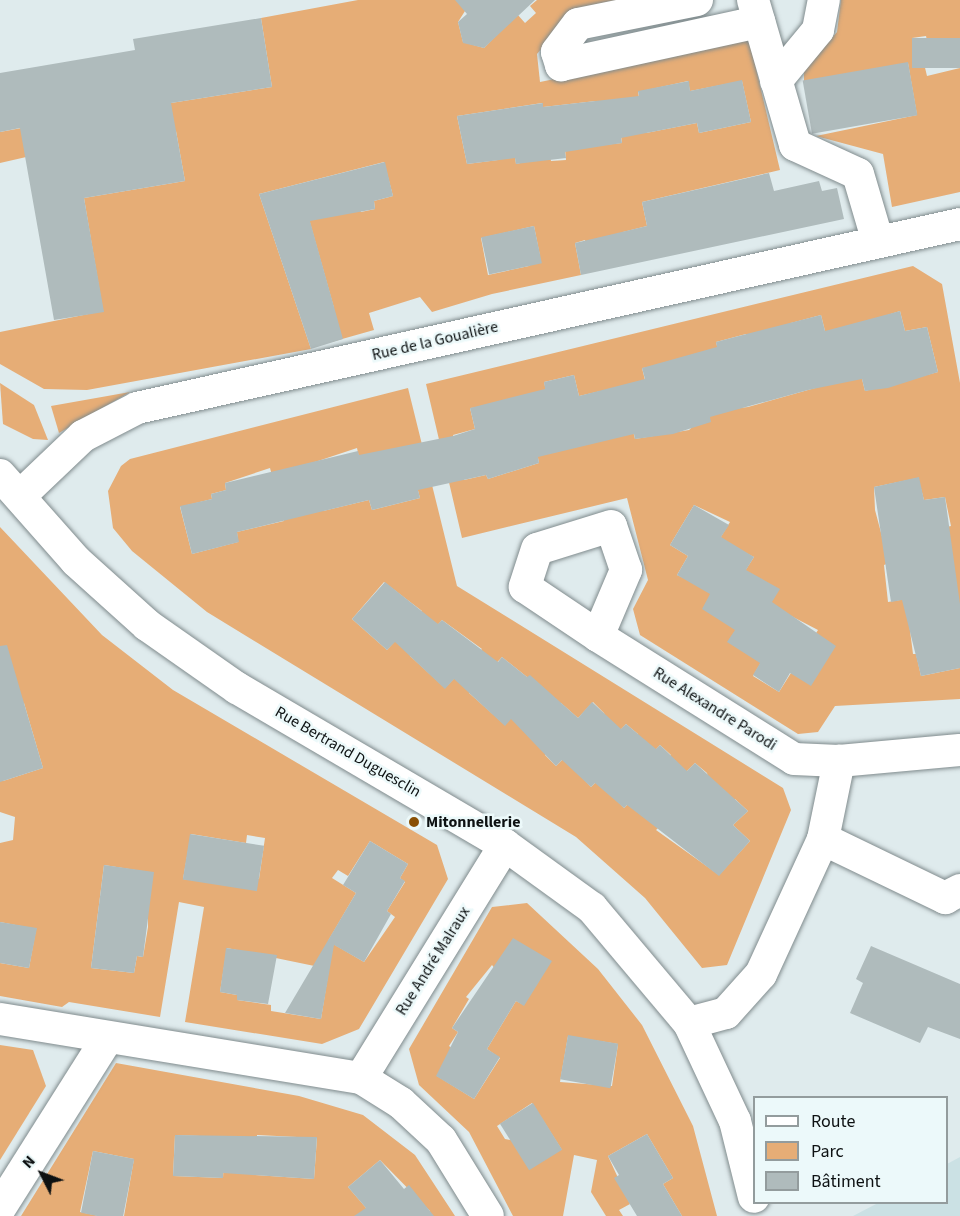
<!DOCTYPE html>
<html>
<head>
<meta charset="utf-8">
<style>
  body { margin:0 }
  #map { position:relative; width:960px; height:1216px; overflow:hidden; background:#dfebed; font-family:"Source Sans 3",sans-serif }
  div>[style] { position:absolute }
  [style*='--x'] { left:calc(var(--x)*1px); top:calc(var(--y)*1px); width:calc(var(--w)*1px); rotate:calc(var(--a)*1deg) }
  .built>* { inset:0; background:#cbe1e4 }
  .green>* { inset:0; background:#e6ad76 }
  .building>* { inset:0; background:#afbbbc; transform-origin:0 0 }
  .roads { filter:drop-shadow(0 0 2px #808b8d) drop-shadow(0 0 2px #808b8d) }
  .street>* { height:32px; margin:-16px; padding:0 16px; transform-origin:16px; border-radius:16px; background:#fff }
  .dots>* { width:16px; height:16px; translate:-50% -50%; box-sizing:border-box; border:3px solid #ecf9fa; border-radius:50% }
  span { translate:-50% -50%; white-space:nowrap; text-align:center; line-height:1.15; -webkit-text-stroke:5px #ecf9fa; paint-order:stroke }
  .street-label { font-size:16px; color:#0d1112 }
  .poi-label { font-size:16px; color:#0d1112; font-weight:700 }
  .left { translate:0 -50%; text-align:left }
  .legend { position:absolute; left:753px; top:1096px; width:195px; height:108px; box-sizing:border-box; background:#ecf9fa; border:2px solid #939c9d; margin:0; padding:8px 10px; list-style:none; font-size:18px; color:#0d1112 }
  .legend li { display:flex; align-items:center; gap:12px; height:30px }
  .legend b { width:30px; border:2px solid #939c9d }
  .north { position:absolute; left:12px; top:1144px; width:60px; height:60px; -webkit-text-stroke:4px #ecf9fa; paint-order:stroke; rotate:312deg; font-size:16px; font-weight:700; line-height:24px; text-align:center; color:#0d1112 }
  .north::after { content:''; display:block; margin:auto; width:21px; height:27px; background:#0d1112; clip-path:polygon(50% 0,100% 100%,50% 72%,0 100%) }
</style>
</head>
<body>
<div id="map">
  <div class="built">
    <i style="clip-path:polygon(960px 1157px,960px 1216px,853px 1216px,878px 1203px,946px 1202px,947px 1164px)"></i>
  </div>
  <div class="green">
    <i style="clip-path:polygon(evenodd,358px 0,472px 0,458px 22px,463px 42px,484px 48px,517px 14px,525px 23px,536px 13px,530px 6px,537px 0,650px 0,555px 32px,537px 54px,540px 82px,749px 39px,780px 170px,642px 202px,647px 226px,623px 232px,589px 257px,585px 240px,575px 243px,581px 275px,492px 294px,432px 312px,420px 297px,369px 313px,374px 330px,328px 343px,334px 308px,305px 205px,358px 205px,361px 212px,375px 209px,374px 201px,393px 196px,384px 162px,259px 194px,311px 349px,87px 390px,44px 389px,0 364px,0 332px,103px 311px,84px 198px,185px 181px,176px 131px,152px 106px,272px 87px,261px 18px,358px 0,688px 81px,690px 91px,742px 81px,751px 122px,699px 133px,697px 123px,646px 133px,638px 92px,688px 81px,358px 0,596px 101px,617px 108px,622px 143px,565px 149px,566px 160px,551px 161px,550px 156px,516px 164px,514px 150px,498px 160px,467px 164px,457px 116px,542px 103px,543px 107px,596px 101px,358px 0,534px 226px,540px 256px,529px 266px,488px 275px,481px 238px,534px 226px)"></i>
    <i style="clip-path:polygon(841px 0,960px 0,960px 38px,929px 44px,929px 49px,926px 36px,912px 38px,914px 52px,921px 51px,927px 76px,960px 68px,960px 192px,892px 207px,883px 154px,816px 136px,917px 115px,908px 63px,804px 85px,804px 71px,837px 32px)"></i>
    <i style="clip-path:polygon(43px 124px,48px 152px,0 163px,0 132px)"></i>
    <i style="clip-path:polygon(evenodd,913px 266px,942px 284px,960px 383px,960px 612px,929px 531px,951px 526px,945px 497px,924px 500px,918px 478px,874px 487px,875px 510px,889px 563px,884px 565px,888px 602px,906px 599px,913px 654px,916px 654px,921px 676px,960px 668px,960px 699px,835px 706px,818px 732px,798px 734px,640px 635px,633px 609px,648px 580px,627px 498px,462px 538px,426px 384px,913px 266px,900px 311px,905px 331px,927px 327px,938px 372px,865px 391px,861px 375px,748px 407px,709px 412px,689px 430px,635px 439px,624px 395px,647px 388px,642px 368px,721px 362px,716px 342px,746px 334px,751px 354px,796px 344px,791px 323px,821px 315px,826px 335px,900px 311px,913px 266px,574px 375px,579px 396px,601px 391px,537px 453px,539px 463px,488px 479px,486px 475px,464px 480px,453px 435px,475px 429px,470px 408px,549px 403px,544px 382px,574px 375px,913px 266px,694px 505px,730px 522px,719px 540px,754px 557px,745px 571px,770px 605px,818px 630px,779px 692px,753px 676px,764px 657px,719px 612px,713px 591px,677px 575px,688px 556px,670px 545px,694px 505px)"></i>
    <i style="clip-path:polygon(0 383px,34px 405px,48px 440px,33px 439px,3px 424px)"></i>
    <i style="clip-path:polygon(evenodd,408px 388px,457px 586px,783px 788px,791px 810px,727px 965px,702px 968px,645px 898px,576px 837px,207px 612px,132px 551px,113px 528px,108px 491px,121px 466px,130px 459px,408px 388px,406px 446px,420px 498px,372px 510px,369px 500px,323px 511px,312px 463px,357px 448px,360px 462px,406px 446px,408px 388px,270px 468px,284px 521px,237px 532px,238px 542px,192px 554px,180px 507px,212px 499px,211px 494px,226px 490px,225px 483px,270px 468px,408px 388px,384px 582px,422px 611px,387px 650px,352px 619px,384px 582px,408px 388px,442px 620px,482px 649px,445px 688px,410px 656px,442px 620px,408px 388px,502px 657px,527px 677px,505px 725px,469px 693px,502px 657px,408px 388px,593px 702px,604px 713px,612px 739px,626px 724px,638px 734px,629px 744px,647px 759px,660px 745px,671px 755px,664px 764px,680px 778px,695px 763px,707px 773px,718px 818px,735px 799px,748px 811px,733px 825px,750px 841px,719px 875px,656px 830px,659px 827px,633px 799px,624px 808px,598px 780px,591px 787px,564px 758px,556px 766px,545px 755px,561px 703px,578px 718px,593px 702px)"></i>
    <i style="clip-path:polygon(130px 392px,59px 433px,51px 406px)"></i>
    <i style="clip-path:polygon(evenodd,0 527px,102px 635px,173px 690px,437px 845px,448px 879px,359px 1029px,322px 1044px,185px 1022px,204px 907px,179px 902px,160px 1017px,69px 1002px,62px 1007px,0 996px,0 963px,29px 968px,36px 929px,0 922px,0 843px,13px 840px,15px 817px,0 812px,0 774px,3px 781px,43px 768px,24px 703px,0 709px,0 527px,191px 834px,246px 843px,247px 835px,265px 838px,259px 879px,214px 878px,213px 883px,183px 879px,191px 834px,0 527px,370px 841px,408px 864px,400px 878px,405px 882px,387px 911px,395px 917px,364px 962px,328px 941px,356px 893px,332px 878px,338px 870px,348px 876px,370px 841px,0 527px,104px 865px,148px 872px,148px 927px,143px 957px,137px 956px,134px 973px,91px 968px,104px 865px,0 527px,227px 948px,329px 969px,321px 1019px,271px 1011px,271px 1005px,237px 1000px,237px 995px,220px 992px,227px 948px)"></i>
    <i style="clip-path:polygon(evenodd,527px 903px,598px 969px,642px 1025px,693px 1126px,717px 1216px,682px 1216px,663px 1184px,673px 1178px,647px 1134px,608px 1156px,630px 1204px,619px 1210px,623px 1216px,606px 1216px,591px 1192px,597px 1160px,574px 1155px,563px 1216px,513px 1216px,469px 1132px,419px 1085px,409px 1049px,492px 907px,527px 903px,492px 965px,524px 1005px,516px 1001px,487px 1049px,500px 1058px,474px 1099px,437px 1076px,453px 1049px,449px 1046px,458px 1032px,452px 1028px,469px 999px,466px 997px,492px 965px,527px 903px,568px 1036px,618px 1044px,612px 1086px,560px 1082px,568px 1036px,527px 903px,532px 1103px,562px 1150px,505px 1139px,497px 1126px,532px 1103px)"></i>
    <i style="clip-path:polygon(0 1045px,33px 1050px,46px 1086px,0 1160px)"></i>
    <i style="clip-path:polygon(evenodd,116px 1063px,299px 1096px,363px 1115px,415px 1155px,455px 1216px,424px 1216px,430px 1211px,380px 1160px,348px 1187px,373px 1216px,124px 1216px,134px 1159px,93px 1151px,80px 1212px,99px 1216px,21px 1216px,116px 1063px,175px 1135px,225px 1137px,223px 1178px,173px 1176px,175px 1135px,116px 1063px,257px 1135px,317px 1138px,314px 1179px,255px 1175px,257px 1135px)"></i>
  </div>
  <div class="building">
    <i style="clip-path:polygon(455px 0,535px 0,484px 48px,463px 43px,458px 22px,467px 14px)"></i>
    <i style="clip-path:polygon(261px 18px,272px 87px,171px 103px,185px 181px,84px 198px,104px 312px,54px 320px,20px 128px,0 132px,0 73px,135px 50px,133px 39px)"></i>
    <i style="left:960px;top:38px;width:30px;height:48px;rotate:90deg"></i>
    <i style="left:908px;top:62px;width:54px;height:107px;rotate:80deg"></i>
    <i style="clip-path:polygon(742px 80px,751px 122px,699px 133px,697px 123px,621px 138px,622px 143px,565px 152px,566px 158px,516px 164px,515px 158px,467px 164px,457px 116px,543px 103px,543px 107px,639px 96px,638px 91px,689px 81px,690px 91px)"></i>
    <i style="clip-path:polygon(385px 162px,393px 196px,374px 201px,375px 209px,310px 221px,343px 339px,311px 349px,259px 194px)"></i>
    <i style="clip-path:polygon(769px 173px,774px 191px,819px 181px,822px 191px,837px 188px,844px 219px,581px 275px,575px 243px,647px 226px,642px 202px)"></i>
    <i style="left:534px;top:226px;width:38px;height:54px;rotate:78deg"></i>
    <i style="clip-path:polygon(900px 311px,905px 331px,927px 327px,938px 372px,888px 388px,865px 391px,862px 379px,808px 390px,710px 417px,711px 422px,673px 434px,635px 439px,634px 434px,538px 457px,539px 463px,488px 479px,486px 475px,418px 490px,420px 498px,372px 510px,369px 500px,237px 532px,239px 542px,192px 554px,180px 506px,212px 499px,211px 494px,226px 490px,225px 483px,358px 451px,359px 455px,453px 436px,475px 429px,470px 408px,545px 389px,544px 382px,574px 375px,579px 396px,645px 379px,642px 368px,717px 347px,716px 342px,731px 338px,821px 315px,825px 331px)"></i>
    <i style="clip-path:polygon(919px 477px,924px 500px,945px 497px,960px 604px,960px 668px,921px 676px,902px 600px,891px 602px,874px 487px)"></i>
    <i style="clip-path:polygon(694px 505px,729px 525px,721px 537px,754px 557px,746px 570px,780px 589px,772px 602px,836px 646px,811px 686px,790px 673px,779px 692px,753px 675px,760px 663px,727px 642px,735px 630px,702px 609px,710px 594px,677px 575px,688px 556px,670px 545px)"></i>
    <i style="clip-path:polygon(385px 582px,438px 624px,442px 620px,498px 662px,502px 657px,527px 677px,530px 675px,578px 718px,592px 702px,621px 729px,626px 724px,656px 749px,660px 745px,687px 771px,695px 763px,748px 811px,733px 825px,750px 841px,719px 876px,627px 805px,624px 808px,595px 783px,591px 787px,562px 760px,556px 766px,511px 719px,505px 726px,454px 679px,445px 689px,395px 642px,387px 650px,352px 619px)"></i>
    <i style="clip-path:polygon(7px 645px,43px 768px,0 782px,0 646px)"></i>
    <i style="left:190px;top:834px;width:75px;height:46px;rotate:9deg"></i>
    <i style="clip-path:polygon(370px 841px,408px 864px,400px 878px,405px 881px,387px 911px,391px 914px,364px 962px,334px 945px,321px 1019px,285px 1013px,356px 893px,343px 885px)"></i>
    <i style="clip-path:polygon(104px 865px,154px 872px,143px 957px,137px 956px,134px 973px,91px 968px)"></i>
    <i style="clip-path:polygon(0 922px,37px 928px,29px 968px,0 963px)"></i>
    <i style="clip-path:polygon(513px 938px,552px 961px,524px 1006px,516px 1001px,487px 1049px,500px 1057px,474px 1099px,436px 1076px,458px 1032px,452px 1028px)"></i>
    <i style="clip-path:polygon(871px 946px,960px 984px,960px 1039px,928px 1027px,920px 1043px,850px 1013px,863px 983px,856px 979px)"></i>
    <i style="clip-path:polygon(226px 948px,277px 955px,268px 1004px,237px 1000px,237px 995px,220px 992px)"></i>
    <i style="left:568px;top:1035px;width:51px;height:45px;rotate:10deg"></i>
    <i style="left:533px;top:1103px;width:55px;height:39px;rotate:58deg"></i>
    <i style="clip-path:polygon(647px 1134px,673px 1178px,663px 1184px,682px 1216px,637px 1216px,614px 1178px,619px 1175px,608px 1156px)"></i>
    <i style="clip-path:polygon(175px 1135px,317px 1137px,314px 1179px,223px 1173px,223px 1178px,173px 1176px)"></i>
    <i style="left:93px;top:1151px;width:42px;height:63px;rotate:11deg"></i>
    <i style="clip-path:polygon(380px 1160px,404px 1189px,409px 1185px,434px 1216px,354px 1216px,366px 1208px,348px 1187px)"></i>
  </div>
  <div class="roads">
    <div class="street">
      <i style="--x:697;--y:0;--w:121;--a:168.6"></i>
      <i style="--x:578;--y:24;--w:35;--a:127"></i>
      <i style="--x:557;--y:52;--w:14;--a:73"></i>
      <i style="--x:561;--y:65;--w:203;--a:-12.3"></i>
      <i style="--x:753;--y:0;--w:151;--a:73.8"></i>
      <i style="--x:795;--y:145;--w:69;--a:24.7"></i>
      <i style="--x:858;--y:174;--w:71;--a:73.6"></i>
      <i style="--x:776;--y:81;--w:66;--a:-50.5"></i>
      <i style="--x:818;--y:30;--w:31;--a:-79"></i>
      <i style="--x:0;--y:475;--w:115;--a:48.5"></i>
      <i style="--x:76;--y:561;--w:96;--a:42"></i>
      <i style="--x:147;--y:625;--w:110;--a:35"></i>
      <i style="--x:237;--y:688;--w:311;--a:30.4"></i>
      <i style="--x:505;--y:845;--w:107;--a:35.9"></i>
      <i style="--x:592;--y:908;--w:150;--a:49.9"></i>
      <i style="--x:689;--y:1023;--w:108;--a:64.9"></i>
      <i style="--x:735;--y:1121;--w:78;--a:76"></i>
      <i style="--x:20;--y:496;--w:87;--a:-43.6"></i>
      <i style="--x:83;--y:436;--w:61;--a:-27.4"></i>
      <i style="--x:137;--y:408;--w:843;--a:-12.6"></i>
      <i style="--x:598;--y:636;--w:72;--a:-67"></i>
      <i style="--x:626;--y:570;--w:46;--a:-108.8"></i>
      <i style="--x:611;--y:526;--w:77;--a:162.7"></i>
      <i style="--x:537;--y:549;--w:40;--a:108"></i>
      <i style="--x:525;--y:587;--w:88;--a:33.9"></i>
      <i style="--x:598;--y:636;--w:231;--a:32.1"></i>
      <i style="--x:794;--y:759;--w:45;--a:2.5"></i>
      <i style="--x:823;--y:839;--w:136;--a:25.8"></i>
      <i style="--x:945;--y:898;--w:17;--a:-28"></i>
      <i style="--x:0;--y:1019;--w:366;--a:9.3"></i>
      <i style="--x:361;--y:1078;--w:47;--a:32"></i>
      <i style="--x:401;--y:1103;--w:54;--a:42.8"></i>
      <i style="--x:441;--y:1140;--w:89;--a:58.3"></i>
      <i style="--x:689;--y:1023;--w:38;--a:-15"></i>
      <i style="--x:726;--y:1013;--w:52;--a:-48.1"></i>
      <i style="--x:761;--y:974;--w:149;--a:-65.3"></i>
      <i style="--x:823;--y:839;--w:80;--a:-78.4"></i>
      <i style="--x:839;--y:761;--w:121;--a:-5.2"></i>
      <i style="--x:361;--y:1078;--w:274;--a:-58.3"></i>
      <i style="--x:0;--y:1208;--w:200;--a:-57.7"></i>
    </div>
  </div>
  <div class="dots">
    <i style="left:414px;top:822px;background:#895005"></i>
  </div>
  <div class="street-label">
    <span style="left:435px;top:341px;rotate:-13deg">Rue de la Goualière</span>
    <span style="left:715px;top:709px;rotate:32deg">Rue Alexandre Parodi</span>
    <span style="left:348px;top:752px;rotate:30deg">Rue Bertrand Duguesclin</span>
    <span style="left:433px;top:961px;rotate:-58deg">Rue André Malraux</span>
  </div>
  <div class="poi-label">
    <span class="left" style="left:426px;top:822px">Mitonnellerie</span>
  </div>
  <ul class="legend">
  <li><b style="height:8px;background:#fff"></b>Route</li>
  <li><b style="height:16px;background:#e6ad76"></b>Parc</li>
  <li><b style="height:16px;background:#afbbbc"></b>Bâtiment</li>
  </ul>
  <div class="north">N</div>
</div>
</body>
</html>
